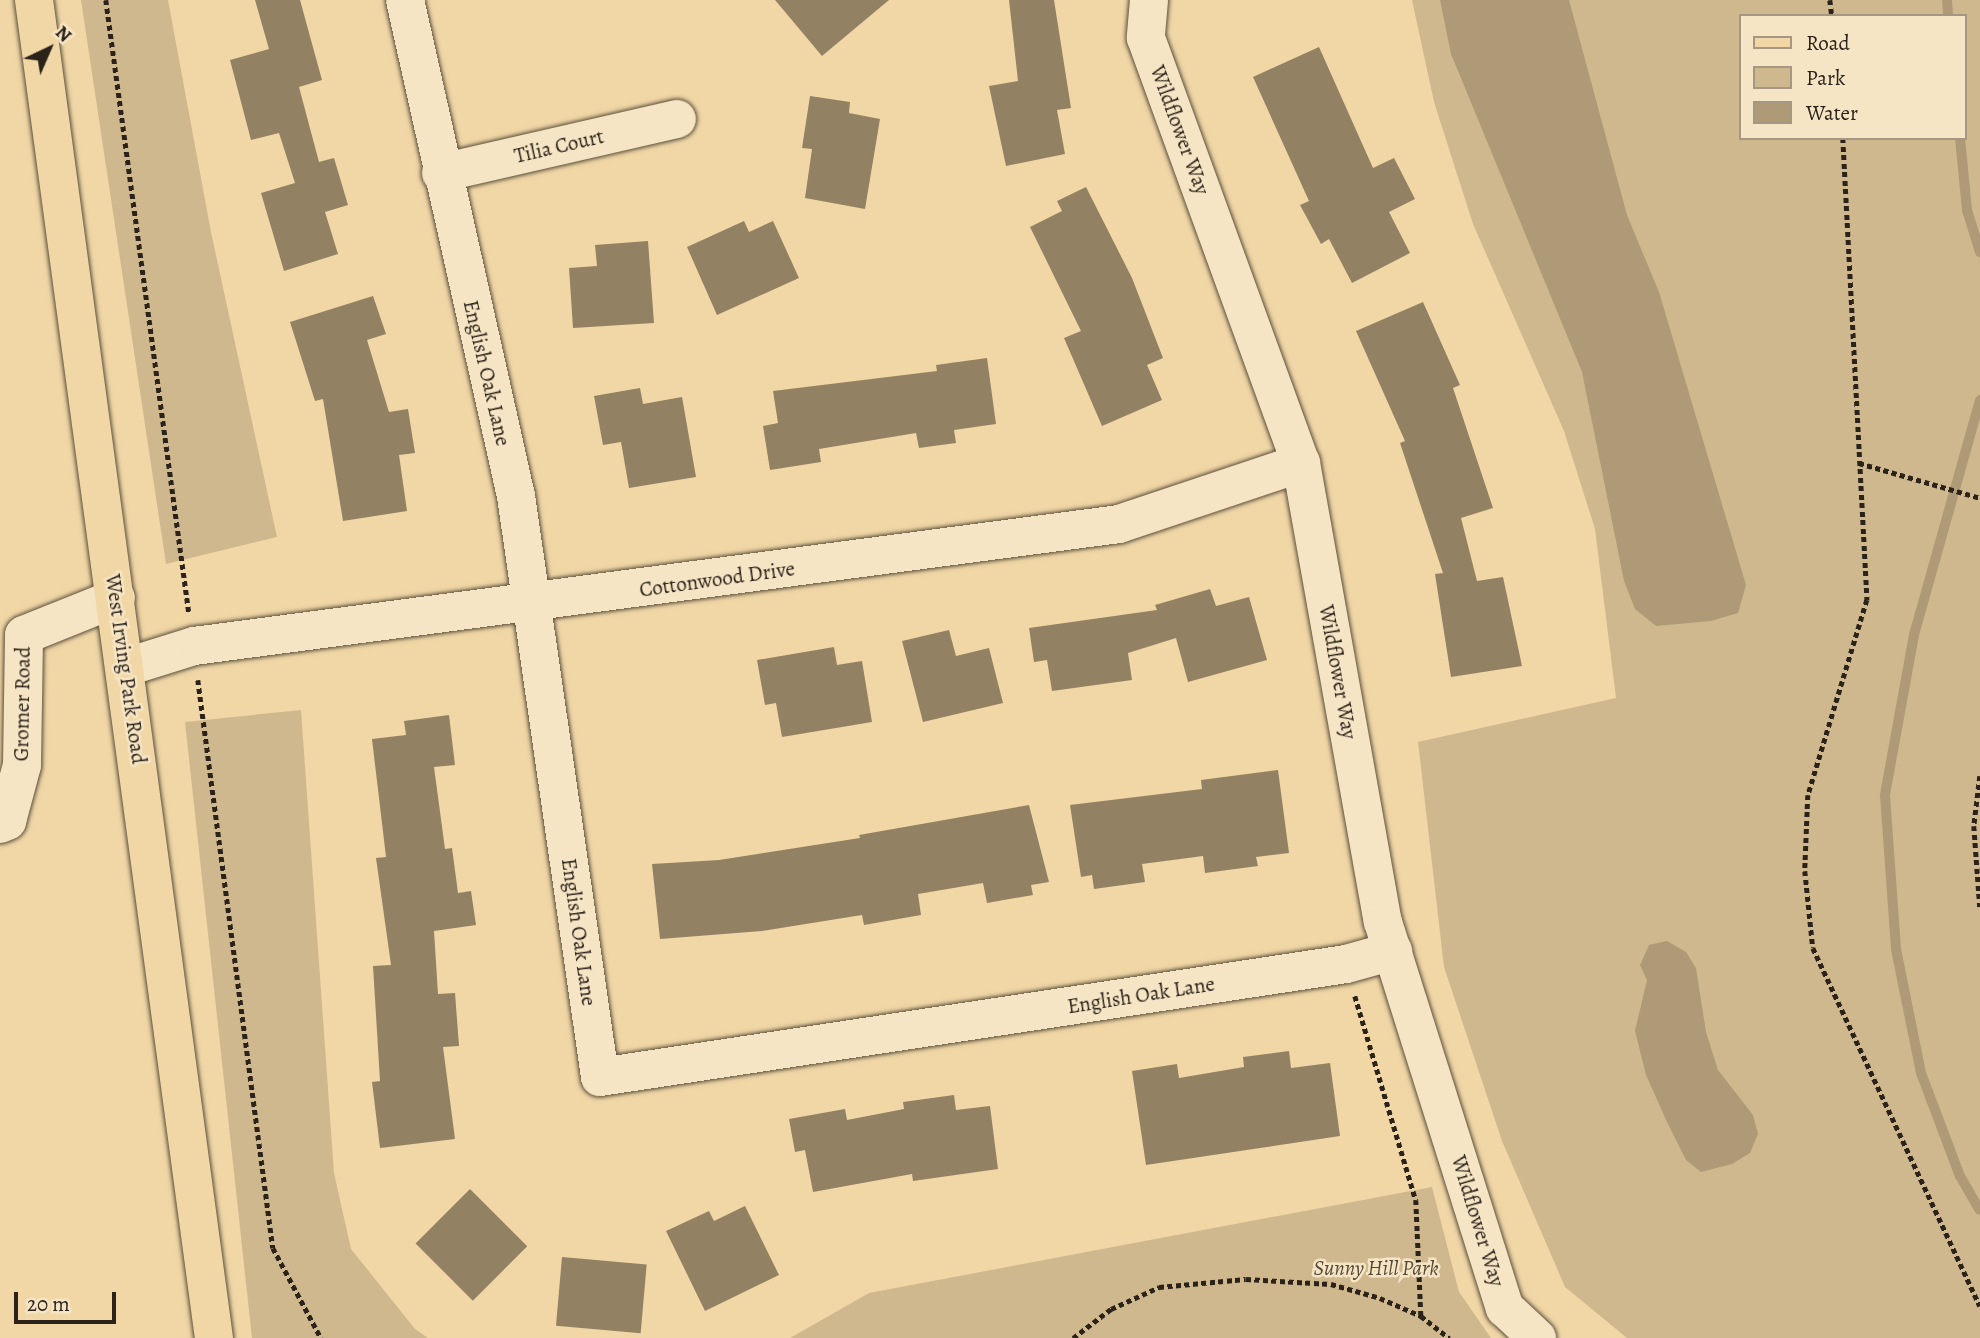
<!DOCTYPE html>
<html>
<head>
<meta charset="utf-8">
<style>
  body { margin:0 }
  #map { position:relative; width:1980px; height:1338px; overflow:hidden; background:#f1d7a6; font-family:Alegreya,serif }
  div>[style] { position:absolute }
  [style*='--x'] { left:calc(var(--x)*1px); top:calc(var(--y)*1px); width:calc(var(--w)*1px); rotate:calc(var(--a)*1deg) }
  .green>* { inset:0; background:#cfb88e }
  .water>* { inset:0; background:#ae9a76 }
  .stream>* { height:10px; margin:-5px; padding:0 5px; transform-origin:5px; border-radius:5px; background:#ae9a76 }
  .building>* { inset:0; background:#928163; transform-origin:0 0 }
  .path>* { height:4.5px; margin-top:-2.25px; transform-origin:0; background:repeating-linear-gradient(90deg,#2b231a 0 5px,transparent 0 8.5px) }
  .roads { filter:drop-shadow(0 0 2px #5c503d) drop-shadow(0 0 2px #5c503d) }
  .minor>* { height:38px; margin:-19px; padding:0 19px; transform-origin:19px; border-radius:19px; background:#f6e5c5 }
  .major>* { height:38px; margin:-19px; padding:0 19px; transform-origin:19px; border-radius:19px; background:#f1d7a6 }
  span { translate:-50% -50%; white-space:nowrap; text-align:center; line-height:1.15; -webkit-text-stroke:5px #f6e5c5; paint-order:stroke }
  .street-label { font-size:21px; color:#2b231a }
  .park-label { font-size:21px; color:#544837; font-style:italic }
  .legend { position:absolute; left:1739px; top:14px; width:228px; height:126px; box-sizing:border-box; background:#f6e5c5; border:2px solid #a59781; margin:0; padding:9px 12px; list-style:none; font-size:21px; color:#2b231a }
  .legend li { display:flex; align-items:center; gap:14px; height:35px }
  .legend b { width:35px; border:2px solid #a59781 }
  .north { position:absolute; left:14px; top:14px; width:70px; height:70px; -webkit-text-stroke:5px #f6e5c5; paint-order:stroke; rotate:44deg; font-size:19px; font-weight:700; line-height:28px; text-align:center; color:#2b231a }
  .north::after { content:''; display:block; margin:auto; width:24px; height:32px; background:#2b231a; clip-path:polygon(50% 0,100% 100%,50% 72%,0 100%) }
  .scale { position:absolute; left:14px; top:1292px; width:102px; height:32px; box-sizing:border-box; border:4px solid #2b231a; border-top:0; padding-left:9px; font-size:21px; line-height:24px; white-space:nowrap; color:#2b231a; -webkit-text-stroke:5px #f6e5c5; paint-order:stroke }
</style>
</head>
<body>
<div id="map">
  <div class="green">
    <i style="clip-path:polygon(81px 0,168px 0,211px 232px,277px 537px,166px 564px)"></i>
    <i style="clip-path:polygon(evenodd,1412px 0,1980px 0,1980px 1338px,1627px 1338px,1565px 1287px,1502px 1141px,1444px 967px,1418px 742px,1616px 698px,1595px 529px,1564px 431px,1473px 224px,1434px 102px,1412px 0,1740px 16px,1964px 16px,1964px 138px,1740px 138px,1740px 16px)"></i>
    <i style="clip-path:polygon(301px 710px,334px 1173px,351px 1249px,415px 1329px,428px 1338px,252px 1338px,185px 722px)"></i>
    <i style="clip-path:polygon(1432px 1187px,1459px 1292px,1491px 1338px,790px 1338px,869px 1293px)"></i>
  </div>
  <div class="water">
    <i style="clip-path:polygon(1440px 0,1569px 0,1627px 215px,1659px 292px,1746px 585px,1738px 613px,1711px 621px,1656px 626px,1635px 609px,1624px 581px,1582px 372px,1451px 54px)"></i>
    <i style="clip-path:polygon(1667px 941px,1686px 952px,1696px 968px,1706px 1032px,1718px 1070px,1753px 1115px,1758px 1134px,1750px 1153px,1732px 1164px,1701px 1172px,1686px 1160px,1667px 1122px,1646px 1075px,1635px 1031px,1647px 980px,1640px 965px,1649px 945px)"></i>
  </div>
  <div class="stream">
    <i style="--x:1947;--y:0;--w:16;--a:86"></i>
    <i style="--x:1960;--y:138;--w:72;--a:84.4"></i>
    <i style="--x:1967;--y:210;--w:44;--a:72.8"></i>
    <i style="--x:1980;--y:400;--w:244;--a:105.7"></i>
    <i style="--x:1914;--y:635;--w:163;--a:100.3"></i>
    <i style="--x:1885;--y:795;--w:154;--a:85.9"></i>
    <i style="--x:1896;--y:949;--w:126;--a:78.6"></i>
    <i style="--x:1921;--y:1073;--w:110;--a:69.3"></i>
    <i style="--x:1960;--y:1176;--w:39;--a:60"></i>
  </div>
  <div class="building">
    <i style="clip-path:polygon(255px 0,300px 0,322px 80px,299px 87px,319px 162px,334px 158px,348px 205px,325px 212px,338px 254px,284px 271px,261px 193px,295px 183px,279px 133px,251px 140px,230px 60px,269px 49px)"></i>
    <i style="clip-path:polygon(775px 0,889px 0,822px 56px)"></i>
    <i style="clip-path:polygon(1009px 0,1054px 0,1071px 108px,1057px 110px,1065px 154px,1006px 166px,989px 86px,1018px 81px)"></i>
    <i style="clip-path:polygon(1319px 47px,1373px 168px,1394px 158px,1415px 199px,1389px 212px,1410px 253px,1352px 283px,1329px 239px,1321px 244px,1300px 205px,1309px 201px,1253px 77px)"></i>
    <i style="clip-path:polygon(810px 96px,850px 102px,849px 113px,880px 119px,865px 209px,805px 198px,812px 149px,802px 148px)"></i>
    <i style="clip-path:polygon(1086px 187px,1132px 278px,1163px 358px,1147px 365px,1162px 400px,1102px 426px,1064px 338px,1081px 331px,1030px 227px,1062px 211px,1057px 201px)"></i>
    <i style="clip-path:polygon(744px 221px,749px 232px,773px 221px,799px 278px,717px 315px,687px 247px)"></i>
    <i style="clip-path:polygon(648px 241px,654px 323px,573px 328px,569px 268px,597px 266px,595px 245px)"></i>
    <i style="clip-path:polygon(373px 296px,386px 334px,367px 340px,389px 412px,408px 409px,415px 453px,399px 455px,407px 511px,343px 521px,323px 399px,315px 401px,290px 322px)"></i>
    <i style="clip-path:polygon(1423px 302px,1460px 385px,1453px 388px,1493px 508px,1461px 518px,1477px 581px,1503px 577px,1522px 666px,1451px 677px,1435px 574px,1443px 573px,1400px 443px,1405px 441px,1356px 331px)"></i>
    <i style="clip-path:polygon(987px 358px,996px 424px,954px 430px,956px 443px,919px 448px,916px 433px,819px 449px,821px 462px,770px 470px,763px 426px,778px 423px,773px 391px,937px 371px,936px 365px)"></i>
    <i style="clip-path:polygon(640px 388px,643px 404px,682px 397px,696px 477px,629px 488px,621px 442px,603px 445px,594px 396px)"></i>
    <i style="clip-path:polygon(1210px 589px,1216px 606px,1249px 597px,1267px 660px,1188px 682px,1176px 638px,1128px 653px,1132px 680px,1052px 691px,1047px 660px,1034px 662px,1029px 628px,1157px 610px,1155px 605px)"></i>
    <i style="clip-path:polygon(949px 630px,956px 656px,989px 648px,1003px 703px,923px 722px,902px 641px)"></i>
    <i style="clip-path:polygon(834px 647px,837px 665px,862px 661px,872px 722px,782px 737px,776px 703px,765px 705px,757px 660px)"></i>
    <i style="clip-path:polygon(449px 715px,455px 765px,434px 767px,445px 849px,452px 848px,458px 893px,471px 891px,476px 925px,434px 931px,438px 994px,455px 993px,459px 1046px,443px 1047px,455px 1139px,380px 1148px,372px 1082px,380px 1081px,373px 966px,391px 965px,376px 858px,386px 857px,372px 739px,406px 735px,404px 721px)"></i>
    <i style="clip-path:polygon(1278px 770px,1289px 853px,1256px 857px,1258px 866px,1205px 873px,1203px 856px,1142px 864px,1145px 882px,1094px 889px,1092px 875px,1081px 877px,1070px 805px,1202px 789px,1201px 780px)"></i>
    <i style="clip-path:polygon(1029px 805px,1049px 882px,1031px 885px,1033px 895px,987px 903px,983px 883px,918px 894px,921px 915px,864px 925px,862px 915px,762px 931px,660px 939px,652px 864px,719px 860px,860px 838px,859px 835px)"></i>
    <i style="clip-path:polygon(1289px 1051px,1291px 1068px,1330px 1063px,1340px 1136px,1146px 1165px,1132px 1071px,1177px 1064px,1179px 1078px,1244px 1067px,1243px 1057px)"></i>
    <i style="clip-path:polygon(954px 1095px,956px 1110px,990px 1106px,998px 1169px,913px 1181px,912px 1174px,813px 1192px,805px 1150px,795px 1152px,789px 1119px,845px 1109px,847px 1120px,904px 1109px,903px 1102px)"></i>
    <i style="left:470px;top:1189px;width:81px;height:77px;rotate:45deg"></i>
    <i style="clip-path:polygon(745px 1206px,779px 1275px,705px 1311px,666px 1231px,709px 1211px,714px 1221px)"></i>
    <i style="left:562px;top:1257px;width:85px;height:69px;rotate:5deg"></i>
  </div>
  <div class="path">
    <i style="--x:106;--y:0;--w:619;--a:82.29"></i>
    <i style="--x:1830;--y:0;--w:16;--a:83"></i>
    <i style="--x:1843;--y:138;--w:463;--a:87"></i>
    <i style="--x:1867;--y:600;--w:204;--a:106.8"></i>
    <i style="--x:1808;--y:795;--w:76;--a:92.3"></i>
    <i style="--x:1805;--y:871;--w:77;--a:84.1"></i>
    <i style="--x:1813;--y:948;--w:395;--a:65"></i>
    <i style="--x:1859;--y:463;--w:126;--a:16.1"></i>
    <i style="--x:198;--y:680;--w:573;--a:82.48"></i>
    <i style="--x:273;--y:1248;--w:102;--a:61.9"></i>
    <i style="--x:1980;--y:776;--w:50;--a:96.8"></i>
    <i style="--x:1974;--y:826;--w:81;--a:85.8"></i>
    <i style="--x:1355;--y:996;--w:213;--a:73.4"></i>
    <i style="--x:1416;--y:1200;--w:116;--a:87.5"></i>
    <i style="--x:1073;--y:1338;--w:48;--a:-37.3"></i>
    <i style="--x:1111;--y:1309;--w:53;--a:-24.6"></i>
    <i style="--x:1159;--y:1287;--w:87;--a:-5.3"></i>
    <i style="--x:1246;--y:1279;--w:85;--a:3.4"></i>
    <i style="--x:1331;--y:1284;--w:51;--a:15.9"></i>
    <i style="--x:1380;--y:1298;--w:45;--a:23.7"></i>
    <i style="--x:1421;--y:1316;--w:36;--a:38"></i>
  </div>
  <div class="roads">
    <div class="minor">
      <i style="--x:405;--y:0;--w:508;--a:77.39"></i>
      <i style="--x:516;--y:496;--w:587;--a:81.77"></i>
      <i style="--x:600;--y:1077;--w:755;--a:-8.61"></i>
      <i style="--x:1346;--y:964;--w:49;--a:-15.5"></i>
      <i style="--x:1149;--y:0;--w:38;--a:95"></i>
      <i style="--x:1146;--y:38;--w:452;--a:70"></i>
      <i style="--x:1301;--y:463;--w:466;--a:79.9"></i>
      <i style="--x:1383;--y:922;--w:405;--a:72.5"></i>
      <i style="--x:1505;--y:1308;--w:44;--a:43.2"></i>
      <i style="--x:441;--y:173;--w:242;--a:-12.9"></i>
      <i style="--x:127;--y:667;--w:70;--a:-17.4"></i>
      <i style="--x:194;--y:646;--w:933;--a:-7.51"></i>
      <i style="--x:1119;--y:524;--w:192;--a:-18.5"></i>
      <i style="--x:0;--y:824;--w:8;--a:-23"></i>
      <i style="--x:7;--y:821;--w:58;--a:-75"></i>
      <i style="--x:22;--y:765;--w:130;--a:-89.1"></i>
      <i style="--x:24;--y:635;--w:99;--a:-21.9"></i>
    </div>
    <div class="major">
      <i style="--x:34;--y:0;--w:1350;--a:82.34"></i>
    </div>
  </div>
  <div class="street-label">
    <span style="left:1180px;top:130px;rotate:70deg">Wildflower Way</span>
    <span style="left:559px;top:146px;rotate:-13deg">Tilia Court</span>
    <span style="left:487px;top:373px;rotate:77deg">English Oak Lane</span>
    <span style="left:717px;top:579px;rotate:-8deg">Cottonwood Drive</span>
    <span style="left:126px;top:669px;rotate:82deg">West Irving Park Road</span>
    <span style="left:1338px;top:672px;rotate:80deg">Wildflower Way</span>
    <span style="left:22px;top:704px;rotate:-89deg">Gromer Road</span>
    <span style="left:579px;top:932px;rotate:82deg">English Oak Lane</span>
    <span style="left:1141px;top:995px;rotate:-9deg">English Oak Lane</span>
    <span style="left:1478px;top:1221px;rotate:73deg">Wildflower Way</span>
  </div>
  <div class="park-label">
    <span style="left:1376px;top:1268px">Sunny Hill Park</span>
  </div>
  <ul class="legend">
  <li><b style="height:9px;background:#f1d7a6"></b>Road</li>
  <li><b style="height:19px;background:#cfb88e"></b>Park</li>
  <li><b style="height:19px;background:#ae9a76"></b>Water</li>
  </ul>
  <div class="north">N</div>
  <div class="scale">20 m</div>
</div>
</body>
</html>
